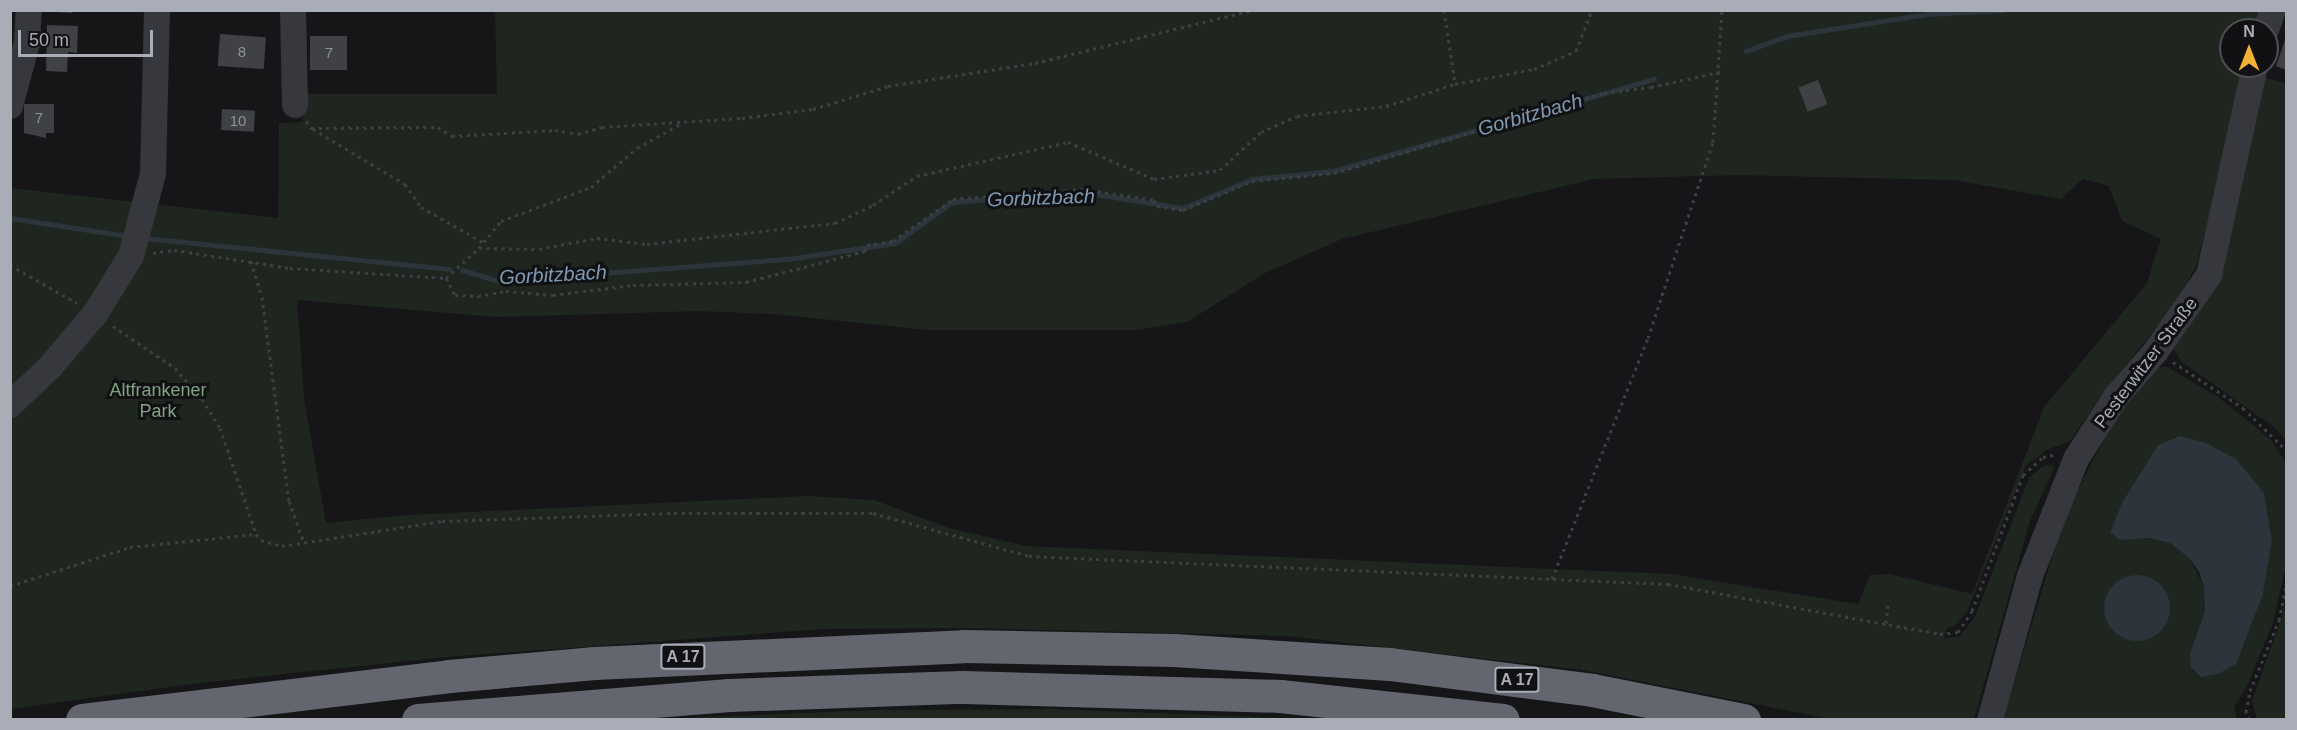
<!DOCTYPE html>
<html>
<head>
<meta charset="utf-8">
<style>
  body { margin:0 }
  #map { position:relative; width:2297px; height:730px; overflow:hidden; background:#161618; font-family:Arial,sans-serif }
  div>[style] { position:absolute }
  [style*='--x'] { left:calc(var(--x)*1px); top:calc(var(--y)*1px); width:calc(var(--w)*1px); rotate:calc(var(--a)*1deg) }
  .green>* { inset:0; background:#1e261f }
  .water>* { inset:0; background:#2c353c }
  .round { border-radius:50% }
  .stream>* { height:5px; margin:-2.5px; padding:0 2.5px; transform-origin:2.5px; border-radius:2.5px; background:#2c353c }
  .building>* { inset:0; background:#404145; transform-origin:0 0 }
  .path>* { height:3px; margin-top:-1.5px; transform-origin:0; background:repeating-linear-gradient(90deg,#3d3f44 0 3px,transparent 0 7.5px) }
  .minor>* { height:26px; margin:-13px; padding:0 13px; transform-origin:13px; border-radius:13px; background:#37383d }
  .highway>* { height:33px; margin:-16.5px; padding:0 16.5px; transform-origin:16.5px; border-radius:16.5px; background:#63666e }
  span { translate:-50% -50%; white-space:nowrap; text-align:center; line-height:1.15; -webkit-text-stroke:6px #111113; paint-order:stroke }
  .number-label { font-size:15px; color:#8e929b }
  .number-label span { -webkit-text-stroke-width:0 }
  .shield-label span { padding:2px 4px; background:#111113; border:2px solid; border-radius:4px; -webkit-text-stroke-width:0 }
  .shield-label { font-size:16px; color:#a8adb8; font-weight:700 }
  .street-label { font-size:18px; color:#a8adb8 }
  .park-label { font-size:18px; color:#7fa381 }
  .water-label { font-size:20px; color:#7f9bb3; font-style:italic }
  .frame { position:absolute; inset:0; border:12px solid #a8adb8; pointer-events:none }
  .north { position:absolute; left:2219px; top:18px; width:60px; height:60px; box-sizing:border-box; background:#111113; border:2px solid #4d4f55; border-radius:50%; rotate:0deg; font-size:16px; font-weight:700; line-height:24px; text-align:center; color:#a8adb8 }
  .north::after { content:''; display:block; margin:auto; width:21px; height:27px; background:#f2b134; clip-path:polygon(50% 0,100% 100%,50% 72%,0 100%) }
  .scale { position:absolute; left:18px; top:30px; width:135px; height:27px; box-sizing:border-box; border:3px solid #a8adb8; border-top:0; padding-left:8px; font-size:18px; line-height:21px; white-space:nowrap; color:#a8adb8; -webkit-text-stroke:4px #111113; paint-order:stroke }
</style>
</head>
<body>
<div id="map">
  <div class="green">
    <i style="clip-path:polygon(evenodd,495px 11px,2263px 11px,2256px 30px,2231px 30px,2231px 66px,2245px 66px,2197px 264px,2179px 299px,2104px 392px,2069px 442px,2048px 449px,2026px 465px,1967px 612px,1955px 625px,1946px 629px,1944px 639px,1960px 636px,1975px 617px,2029px 478px,2043px 466px,2051px 465px,2054px 468px,2030px 521px,1974px 719px,1830px 719px,1583px 670px,1287px 636px,971px 628px,824px 629px,446px 657px,199px 683px,11px 709px,10px 188px,278px 218px,279px 123px,303px 122px,301px 94px,497px 94px,495px 11px,1739px 175px,1954px 180px,2061px 199px,2083px 179px,2109px 186px,2122px 221px,2161px 239px,2147px 283px,2044px 407px,1972px 594px,1890px 574px,1870px 575px,1858px 604px,1671px 574px,1025px 546px,949px 528px,874px 500px,808px 496px,407px 515px,326px 523px,304px 399px,297px 300px,496px 317px,699px 311px,773px 314px,928px 330px,1137px 330px,1187px 322px,1265px 273px,1342px 239px,1594px 179px,1739px 175px)"></i>
    <i style="clip-path:polygon(2260px 76px,2286px 84px,2286px 440px,2275px 428px,2181px 361px,2171px 344px,2200px 308px)"></i>
    <i style="clip-path:polygon(evenodd,2153px 367px,2167px 367px,2218px 397px,2270px 439px,2286px 463px,2286px 565px,2273px 623px,2248px 684px,2234px 707px,2237px 719px,2003px 720px,2065px 514px,2125px 400px,2153px 367px,2178px 436px,2264px 493px,2272px 541px,2263px 594px,2190px 653px,2205px 611px,2204px 587px,2190px 559px,2170px 543px,2110px 532px,2123px 501px,2158px 445px,2178px 436px)"></i>
    <i style="clip-path:polygon(2286px 605px,2286px 719px,2257px 719px,2252px 701px)"></i>
    <i style="clip-path:polygon(1054px 709px,1308px 719px,661px 719px,876px 710px)"></i>
  </div>
  <div class="water">
    <i style="clip-path:polygon(2179px 436px,2206px 443px,2236px 459px,2264px 493px,2272px 541px,2263px 594px,2236px 664px,2218px 674px,2201px 677px,2191px 667px,2190px 653px,2205px 611px,2204px 587px,2199px 572px,2190px 559px,2170px 543px,2147px 538px,2120px 540px,2110px 532px,2123px 501px,2158px 445px)"></i>
    <i class="round" style="left:2104px;top:575px;width:66px;height:66px"></i>
  </div>
  <div class="stream">
    <i style="--x:1746;--y:51;--w:44;--a:-20.1"></i>
    <i style="--x:1787;--y:36;--w:142;--a:-8.9"></i>
    <i style="--x:1927;--y:14;--w:76;--a:-3"></i>
    <i style="--x:10;--y:218;--w:112;--a:8.7"></i>
    <i style="--x:144;--y:238;--w:307;--a:5.8"></i>
    <i style="--x:462;--y:270;--w:39;--a:17"></i>
    <i style="--x:499;--y:281;--w:290;--a:-4.4"></i>
    <i style="--x:788;--y:259;--w:108;--a:-8.5"></i>
    <i style="--x:895;--y:243;--w:70;--a:-35.7"></i>
    <i style="--x:952;--y:202;--w:130;--a:-4.4"></i>
    <i style="--x:1082;--y:192;--w:102;--a:9"></i>
    <i style="--x:1183;--y:208;--w:75;--a:-22.8"></i>
    <i style="--x:1252;--y:179;--w:81;--a:-5.6"></i>
    <i style="--x:1333;--y:171;--w:334;--a:-16"></i>
  </div>
  <div class="building">
    <i style="clip-path:polygon(56px 10px,72px 10px,72px 13px,56px 12px)"></i>
    <i style="clip-path:polygon(47px 25px,78px 26px,77px 53px,68px 52px,67px 72px,46px 71px)"></i>
    <i style="left:220px;top:34px;width:46px;height:32px;rotate:4deg"></i>
    <i style="left:310px;top:36px;width:37px;height:34px"></i>
    <i style="clip-path:polygon(2286px 37px,2286px 70px,2276px 66px)"></i>
    <i style="left:1818px;top:80px;width:26px;height:21px;rotate:69deg"></i>
    <i style="clip-path:polygon(24px 104px,54px 104px,54px 133px,46px 133px,46px 138px,24px 133px)"></i>
    <i style="left:222px;top:109px;width:33px;height:21px;rotate:3deg"></i>
  </div>
  <div class="path">
    <i style="--x:1444;--y:10;--w:74;--a:81.4"></i>
    <i style="--x:306;--y:121;--w:9;--a:54"></i>
    <i style="--x:311;--y:128;--w:127;--a:-0.5"></i>
    <i style="--x:438;--y:127;--w:17;--a:33"></i>
    <i style="--x:452;--y:136;--w:103;--a:-3.3"></i>
    <i style="--x:555;--y:130;--w:23;--a:10"></i>
    <i style="--x:578;--y:134;--w:25;--a:-16"></i>
    <i style="--x:602;--y:127;--w:140;--a:-3.7"></i>
    <i style="--x:742;--y:118;--w:72;--a:-7.2"></i>
    <i style="--x:813;--y:109;--w:78;--a:-17"></i>
    <i style="--x:888;--y:86;--w:149;--a:-8.9"></i>
    <i style="--x:1035;--y:63;--w:224;--a:-13.7"></i>
    <i style="--x:313;--y:129;--w:107;--a:30.9"></i>
    <i style="--x:405;--y:184;--w:28;--a:55"></i>
    <i style="--x:421;--y:207;--w:73;--a:29.7"></i>
    <i style="--x:479;--y:248;--w:60;--a:1"></i>
    <i style="--x:539;--y:249;--w:59;--a:-10.7"></i>
    <i style="--x:597;--y:238;--w:50;--a:6.8"></i>
    <i style="--x:647;--y:244;--w:189;--a:-6.4"></i>
    <i style="--x:835;--y:223;--w:42;--a:-25.3"></i>
    <i style="--x:873;--y:205;--w:53;--a:-33.4"></i>
    <i style="--x:917;--y:176;--w:155;--a:-12.7"></i>
    <i style="--x:1068;--y:142;--w:94;--a:23.3"></i>
    <i style="--x:1154;--y:179;--w:67;--a:-7.8"></i>
    <i style="--x:1220;--y:170;--w:56;--a:-42.8"></i>
    <i style="--x:1261;--y:132;--w:39;--a:-24"></i>
    <i style="--x:1297;--y:116;--w:90;--a:-6.4"></i>
    <i style="--x:1386;--y:106;--w:72;--a:-17.7"></i>
    <i style="--x:1455;--y:84;--w:80;--a:-10.8"></i>
    <i style="--x:1534;--y:69;--w:46;--a:-23.2"></i>
    <i style="--x:1576;--y:51;--w:44;--a:-68.7"></i>
    <i style="--x:153;--y:253;--w:21;--a:-8"></i>
    <i style="--x:174;--y:250;--w:117;--a:8.8"></i>
    <i style="--x:290;--y:268;--w:156;--a:3.7"></i>
    <i style="--x:446;--y:278;--w:45;--a:-42.3"></i>
    <i style="--x:479;--y:248;--w:35;--a:-51"></i>
    <i style="--x:501;--y:221;--w:96;--a:-20.7"></i>
    <i style="--x:591;--y:187;--w:60;--a:-40.3"></i>
    <i style="--x:637;--y:148;--w:51;--a:-29.1"></i>
    <i style="--x:251;--y:261;--w:38;--a:73"></i>
    <i style="--x:262;--y:297;--w:206;--a:82.5"></i>
    <i style="--x:289;--y:501;--w:45;--a:70.3"></i>
    <i style="--x:10;--y:265;--w:77;--a:29.6"></i>
    <i style="--x:446;--y:278;--w:19;--a:62"></i>
    <i style="--x:455;--y:295;--w:23;--a:2"></i>
    <i style="--x:478;--y:296;--w:28;--a:-10"></i>
    <i style="--x:506;--y:291;--w:47;--a:4.9"></i>
    <i style="--x:553;--y:295;--w:81;--a:-7.1"></i>
    <i style="--x:633;--y:285;--w:113;--a:-1.5"></i>
    <i style="--x:746;--y:282;--w:123;--a:-14.6"></i>
    <i style="--x:865;--y:251;--w:6;--a:-72"></i>
    <i style="--x:867;--y:245;--w:26;--a:-9"></i>
    <i style="--x:893;--y:241;--w:73;--a:-35"></i>
    <i style="--x:953;--y:199;--w:130;--a:-4.4"></i>
    <i style="--x:1083;--y:189;--w:72;--a:8.8"></i>
    <i style="--x:1154;--y:200;--w:7;--a:63"></i>
    <i style="--x:1157;--y:206;--w:26;--a:9"></i>
    <i style="--x:1183;--y:210;--w:75;--a:-22.8"></i>
    <i style="--x:1252;--y:181;--w:82;--a:-5.6"></i>
    <i style="--x:1334;--y:173;--w:282;--a:-16.5"></i>
    <i style="--x:1604;--y:93;--w:47;--a:-7.3"></i>
    <i style="--x:1651;--y:87;--w:71;--a:-12.3"></i>
    <i style="--x:113;--y:326;--w:75;--a:34.1"></i>
    <i style="--x:175;--y:368;--w:41;--a:48.9"></i>
    <i style="--x:202;--y:399;--w:34;--a:58"></i>
    <i style="--x:220;--y:428;--w:112;--a:71.2"></i>
    <i style="--x:256;--y:534;--w:8;--a:50"></i>
    <i style="--x:261;--y:540;--w:22;--a:16"></i>
    <i style="--x:282;--y:546;--w:162;--a:-8.9"></i>
    <i style="--x:442;--y:521;--w:232;--a:-2"></i>
    <i style="--x:674;--y:513;--w:199;--a:0"></i>
    <i style="--x:873;--y:513;--w:162;--a:15.4"></i>
    <i style="--x:1029;--y:556;--w:640;--a:2.51"></i>
    <i style="--x:1668;--y:584;--w:277;--a:10.4"></i>
    <i style="--x:1940;--y:634;--w:18;--a:-6"></i>
    <i style="--x:1958;--y:632;--w:25;--a:-56"></i>
    <i style="--x:1972;--y:611;--w:145;--a:-69.4"></i>
    <i style="--x:2023;--y:475;--w:27;--a:-42"></i>
    <i style="--x:2043;--y:457;--w:11;--a:-10"></i>
    <i style="--x:2173;--y:362;--w:84;--a:33.3"></i>
    <i style="--x:2243;--y:408;--w:60;--a:44.3"></i>
    <i style="--x:1552;--y:579;--w:259;--a:-68.3"></i>
    <i style="--x:1648;--y:338;--w:206;--a:-71.7"></i>
    <i style="--x:1713;--y:142;--w:132;--a:-86.1"></i>
    <i style="--x:10;--y:586;--w:126;--a:-18"></i>
    <i style="--x:130;--y:547;--w:127;--a:-5.9"></i>
    <i style="--x:1886;--y:623;--w:19;--a:-84"></i>
    <i style="--x:2249;--y:720;--w:9;--a:-111"></i>
    <i style="--x:2246;--y:712;--w:21;--a:-79"></i>
    <i style="--x:2250;--y:691;--w:77;--a:-67.8"></i>
    <i style="--x:2279;--y:620;--w:33;--a:-78"></i>
  </div>
  <div class="minor">
    <i style="--x:293;--y:10;--w:95;--a:88.8"></i>
    <i style="--x:2266;--y:30;--w:21;--a:-71"></i>
    <i style="--x:10;--y:106;--w:65;--a:-74.9"></i>
    <i style="--x:27;--y:43;--w:33;--a:-87"></i>
    <i style="--x:10;--y:405;--w:55;--a:-43.5"></i>
    <i style="--x:50;--y:367;--w:70;--a:-49.7"></i>
    <i style="--x:95;--y:314;--w:68;--a:-58.2"></i>
    <i style="--x:131;--y:256;--w:85;--a:-75"></i>
    <i style="--x:153;--y:174;--w:164;--a:-88.6"></i>
    <i style="--x:1990;--y:720;--w:149;--a:-74.5"></i>
    <i style="--x:2030;--y:576;--w:126;--a:-68.5"></i>
    <i style="--x:2076;--y:459;--w:74;--a:-57.2"></i>
    <i style="--x:2116;--y:397;--w:61;--a:-49"></i>
    <i style="--x:2156;--y:351;--w:93;--a:-55.1"></i>
    <i style="--x:2209;--y:275;--w:214;--a:-77.6"></i>
  </div>
  <div class="highway">
    <i style="--x:82;--y:720;--w:370;--a:-6.8"></i>
    <i style="--x:449;--y:676;--w:146;--a:-5.1"></i>
    <i style="--x:594;--y:663;--w:370;--a:-2.6"></i>
    <i style="--x:964;--y:646;--w:210;--a:1.1"></i>
    <i style="--x:1174;--y:650;--w:216;--a:3.7"></i>
    <i style="--x:1390;--y:664;--w:204;--a:7.3"></i>
    <i style="--x:1592;--y:690;--w:155;--a:11.2"></i>
    <i style="--x:418;--y:720;--w:312;--a:-4.6"></i>
    <i style="--x:729;--y:695;--w:233;--a:-2"></i>
    <i style="--x:962;--y:687;--w:318;--a:1.6"></i>
    <i style="--x:1280;--y:696;--w:224;--a:6.1"></i>
  </div>
  <div class="number-label">
    <span style="left:242px;top:52px">8</span>
    <span style="left:329px;top:53px">7</span>
    <span style="left:39px;top:118px">7</span>
    <span style="left:238px;top:121px">10</span>
  </div>
  <div class="shield-label">
    <span style="left:683px;top:657px">A 17</span>
    <span style="left:1517px;top:680px">A 17</span>
  </div>
  <div class="street-label">
    <span style="left:2146px;top:363px;rotate:-53deg">Pesterwitzer Straße</span>
  </div>
  <div class="park-label">
    <span style="left:158px;top:401px">Altfrankener<br>Park</span>
  </div>
  <div class="water-label">
    <span style="left:1530px;top:115px;rotate:-16deg">Gorbitzbach</span>
    <span style="left:1041px;top:198px;rotate:-2deg">Gorbitzbach</span>
    <span style="left:553px;top:275px;rotate:-3deg">Gorbitzbach</span>
  </div>
  <div class="frame"></div>
  <div class="north">N</div>
  <div class="scale">50 m</div>
</div>
</body>
</html>
